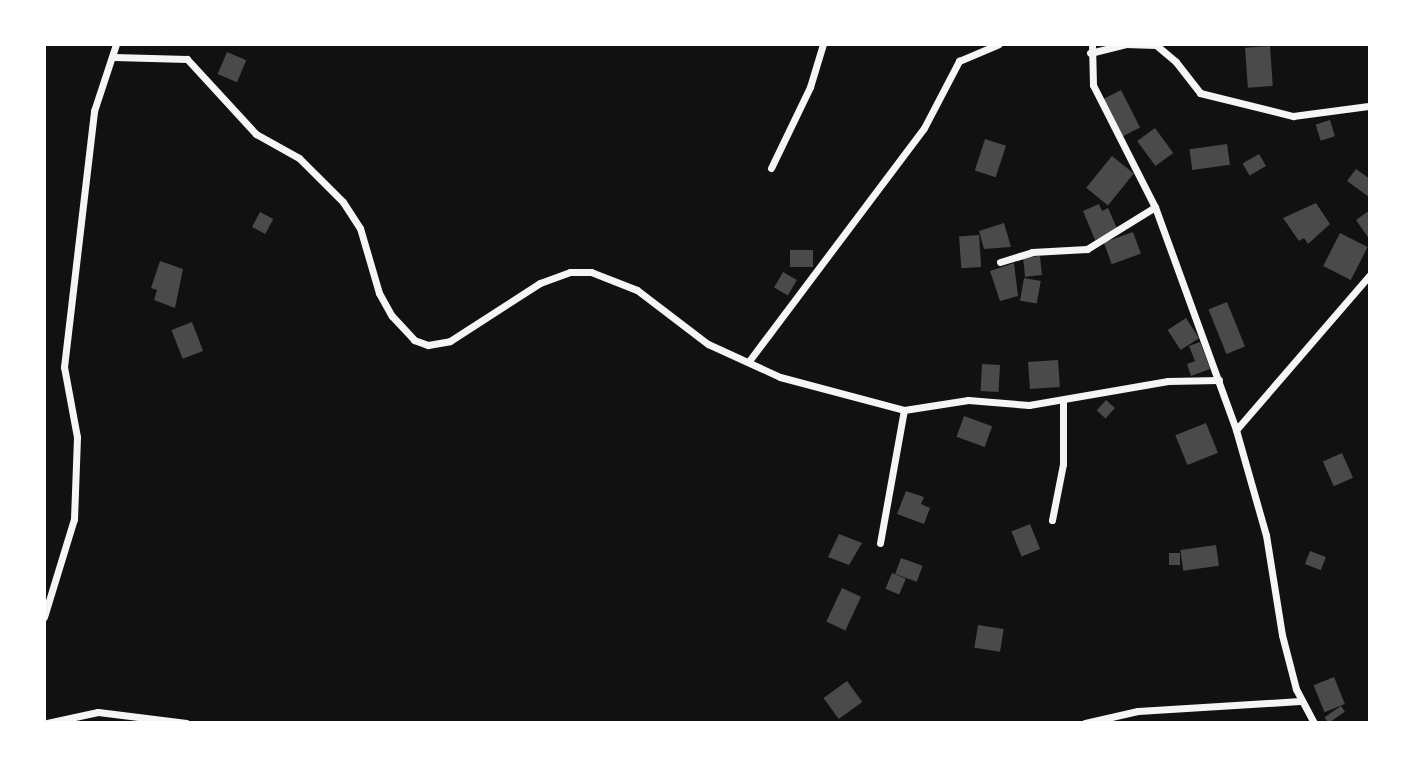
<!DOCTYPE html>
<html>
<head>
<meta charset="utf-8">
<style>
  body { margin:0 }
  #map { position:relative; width:1414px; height:767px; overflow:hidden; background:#111; font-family:"Open Sans",sans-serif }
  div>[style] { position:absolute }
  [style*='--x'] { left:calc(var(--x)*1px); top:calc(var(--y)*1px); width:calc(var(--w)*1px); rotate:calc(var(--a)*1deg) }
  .building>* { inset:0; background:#4a4a4a; transform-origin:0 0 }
  .minor>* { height:7px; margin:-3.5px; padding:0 3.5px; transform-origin:3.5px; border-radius:3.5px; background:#f5f5f5 }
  span { translate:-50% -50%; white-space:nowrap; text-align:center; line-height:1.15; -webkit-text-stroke:5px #fff; paint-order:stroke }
  .frame { position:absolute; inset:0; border:46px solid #fff; pointer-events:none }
</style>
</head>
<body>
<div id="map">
  <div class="building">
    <i style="left:1270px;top:46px;width:40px;height:25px;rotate:86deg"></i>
    <i style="left:227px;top:52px;width:21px;height:24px;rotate:23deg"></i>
    <i style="left:1121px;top:90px;width:42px;height:22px;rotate:63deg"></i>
    <i style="left:1330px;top:120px;width:17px;height:15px;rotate:73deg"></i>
    <i style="left:1155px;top:128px;width:31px;height:22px;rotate:54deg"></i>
    <i style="left:985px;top:139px;width:22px;height:33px;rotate:18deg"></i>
    <i style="left:1227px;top:144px;width:21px;height:38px;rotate:82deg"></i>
    <i style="left:1259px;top:154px;width:14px;height:19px;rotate:60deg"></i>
    <i style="left:1112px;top:156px;width:28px;height:41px;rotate:39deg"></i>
    <i style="clip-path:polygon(1356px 169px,1370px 179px,1369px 197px,1347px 181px)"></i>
    <i style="clip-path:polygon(1316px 203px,1330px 224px,1308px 244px,1304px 238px,1299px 241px,1283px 218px)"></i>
    <i style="clip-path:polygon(1099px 204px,1102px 211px,1108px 208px,1118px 231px,1095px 240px,1083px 211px)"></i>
    <i style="clip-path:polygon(1370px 210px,1370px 240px,1356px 220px)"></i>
    <i style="left:260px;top:212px;width:15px;height:17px;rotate:28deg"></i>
    <i style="clip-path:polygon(1004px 223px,1011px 247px,984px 249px,979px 231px)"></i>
    <i style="left:1133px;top:232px;width:23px;height:31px;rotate:70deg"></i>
    <i style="left:1340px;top:233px;width:31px;height:37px;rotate:27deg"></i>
    <i style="left:979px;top:235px;width:32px;height:20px;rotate:86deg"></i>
    <i style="left:790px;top:250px;width:23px;height:17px"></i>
    <i style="left:1040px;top:256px;width:19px;height:17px;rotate:84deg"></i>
    <i style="clip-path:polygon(160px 261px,183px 269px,175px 308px,154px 300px,157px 290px,151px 288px)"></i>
    <i style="clip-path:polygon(1014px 263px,1018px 296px,1000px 301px,990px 271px)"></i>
    <i style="left:783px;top:272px;width:16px;height:18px;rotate:30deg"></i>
    <i style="left:1024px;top:278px;width:17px;height:23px;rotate:10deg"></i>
    <i style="left:1227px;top:302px;width:48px;height:20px;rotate:68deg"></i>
    <i style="left:1186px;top:318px;width:24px;height:22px;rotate:57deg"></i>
    <i style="left:192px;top:322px;width:31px;height:22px;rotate:69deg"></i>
    <i style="clip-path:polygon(1200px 342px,1210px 369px,1191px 376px,1187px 364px,1195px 361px,1189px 346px)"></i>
    <i style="left:1058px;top:360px;width:27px;height:30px;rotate:86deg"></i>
    <i style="left:982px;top:364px;width:18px;height:27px;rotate:3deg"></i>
    <i style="left:1106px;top:400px;width:12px;height:14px;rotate:42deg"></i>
    <i style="left:964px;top:416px;width:30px;height:22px;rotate:20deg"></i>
    <i style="left:1206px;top:423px;width:32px;height:33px;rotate:68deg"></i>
    <i style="left:1342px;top:453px;width:27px;height:21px;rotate:66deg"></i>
    <i style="clip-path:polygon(906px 491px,924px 497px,921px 504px,930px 508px,924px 524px,897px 514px)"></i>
    <i style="left:1030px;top:524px;width:27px;height:20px;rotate:68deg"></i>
    <i style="clip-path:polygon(839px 534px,862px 543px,849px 565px,828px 557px)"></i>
    <i style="left:1216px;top:545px;width:21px;height:36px;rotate:82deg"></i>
    <i style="left:1310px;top:551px;width:17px;height:14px;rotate:21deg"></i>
    <i style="left:1169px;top:553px;width:11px;height:12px"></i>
    <i style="left:901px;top:558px;width:23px;height:17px;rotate:20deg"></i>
    <i style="left:892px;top:573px;width:15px;height:17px;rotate:23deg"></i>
    <i style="left:842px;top:588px;width:21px;height:37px;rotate:25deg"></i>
    <i style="left:978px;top:625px;width:26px;height:23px;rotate:9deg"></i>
    <i style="left:1334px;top:677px;width:29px;height:22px;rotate:68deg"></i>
    <i style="left:847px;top:681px;width:26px;height:29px;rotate:54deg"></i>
    <i style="left:1341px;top:706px;width:7px;height:20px;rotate:56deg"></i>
  </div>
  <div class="minor">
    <i style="--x:1092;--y:44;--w:41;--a:88.6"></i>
    <i style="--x:1093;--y:85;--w:137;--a:63.1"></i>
    <i style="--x:1155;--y:207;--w:237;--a:70"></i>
    <i style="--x:1236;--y:430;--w:109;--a:74.1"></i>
    <i style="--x:1266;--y:535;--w:101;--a:80.9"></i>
    <i style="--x:1282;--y:635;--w:56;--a:75.5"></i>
    <i style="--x:1296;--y:689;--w:38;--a:62"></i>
    <i style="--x:1090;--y:53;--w:36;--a:-14"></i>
    <i style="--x:1125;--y:44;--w:31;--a:2"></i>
    <i style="--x:1156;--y:45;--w:26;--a:40"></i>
    <i style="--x:1176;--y:62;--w:39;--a:52"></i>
    <i style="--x:1200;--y:93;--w:96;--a:13.9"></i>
    <i style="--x:1293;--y:116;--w:76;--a:-7.6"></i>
    <i style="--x:114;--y:57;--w:73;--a:1.6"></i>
    <i style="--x:187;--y:59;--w:102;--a:47.4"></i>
    <i style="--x:256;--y:134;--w:49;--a:29.2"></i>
    <i style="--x:299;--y:158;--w:62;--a:45"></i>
    <i style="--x:343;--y:202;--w:31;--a:57"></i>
    <i style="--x:360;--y:228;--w:68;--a:73.7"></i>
    <i style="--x:379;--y:293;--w:26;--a:61"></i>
    <i style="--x:392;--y:316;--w:33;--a:47"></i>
    <i style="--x:414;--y:340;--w:15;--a:20"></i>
    <i style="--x:428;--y:345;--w:22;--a:-10"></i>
    <i style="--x:450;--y:341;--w:107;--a:-32.8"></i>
    <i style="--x:540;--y:283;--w:32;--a:-20"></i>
    <i style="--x:570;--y:272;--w:21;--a:0"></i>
    <i style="--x:591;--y:272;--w:49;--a:21.4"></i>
    <i style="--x:637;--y:290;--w:89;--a:37.3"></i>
    <i style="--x:708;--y:344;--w:79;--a:24.6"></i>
    <i style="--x:780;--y:377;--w:128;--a:14.9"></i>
    <i style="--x:904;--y:410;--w:65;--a:-8.9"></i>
    <i style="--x:968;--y:400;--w:61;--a:4.7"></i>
    <i style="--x:1029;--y:405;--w:141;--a:-9.8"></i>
    <i style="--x:1168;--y:381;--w:51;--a:-1.1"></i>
    <i style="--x:771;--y:168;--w:90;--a:-64.3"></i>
    <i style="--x:810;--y:87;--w:45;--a:-73.2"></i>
    <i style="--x:1000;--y:262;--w:34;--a:-17"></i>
    <i style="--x:1032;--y:252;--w:55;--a:-3.1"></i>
    <i style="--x:1087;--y:249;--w:80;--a:-31.7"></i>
    <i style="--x:749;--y:361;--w:291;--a:-53.1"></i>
    <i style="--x:924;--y:128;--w:76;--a:-62.4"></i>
    <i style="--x:959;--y:61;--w:43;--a:-23"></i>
    <i style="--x:1236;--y:430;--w:205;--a:-49.2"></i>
    <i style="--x:1052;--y:520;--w:57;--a:-78.9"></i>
    <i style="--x:1063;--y:464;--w:64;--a:-90"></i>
    <i style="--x:880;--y:543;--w:135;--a:-79.8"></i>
    <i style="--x:44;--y:617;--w:102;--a:-73"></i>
    <i style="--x:74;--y:519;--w:82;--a:-87.9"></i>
    <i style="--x:77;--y:437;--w:71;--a:-100.5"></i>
    <i style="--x:64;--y:367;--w:258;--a:-83.3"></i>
    <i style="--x:94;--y:111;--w:71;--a:-71.8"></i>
    <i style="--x:47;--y:723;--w:52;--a:-12.2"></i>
    <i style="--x:98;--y:712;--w:89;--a:7.1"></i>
    <i style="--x:1085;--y:723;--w:54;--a:-12.8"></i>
    <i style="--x:1138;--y:711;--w:162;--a:-3.5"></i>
  </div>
  <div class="frame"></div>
</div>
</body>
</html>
